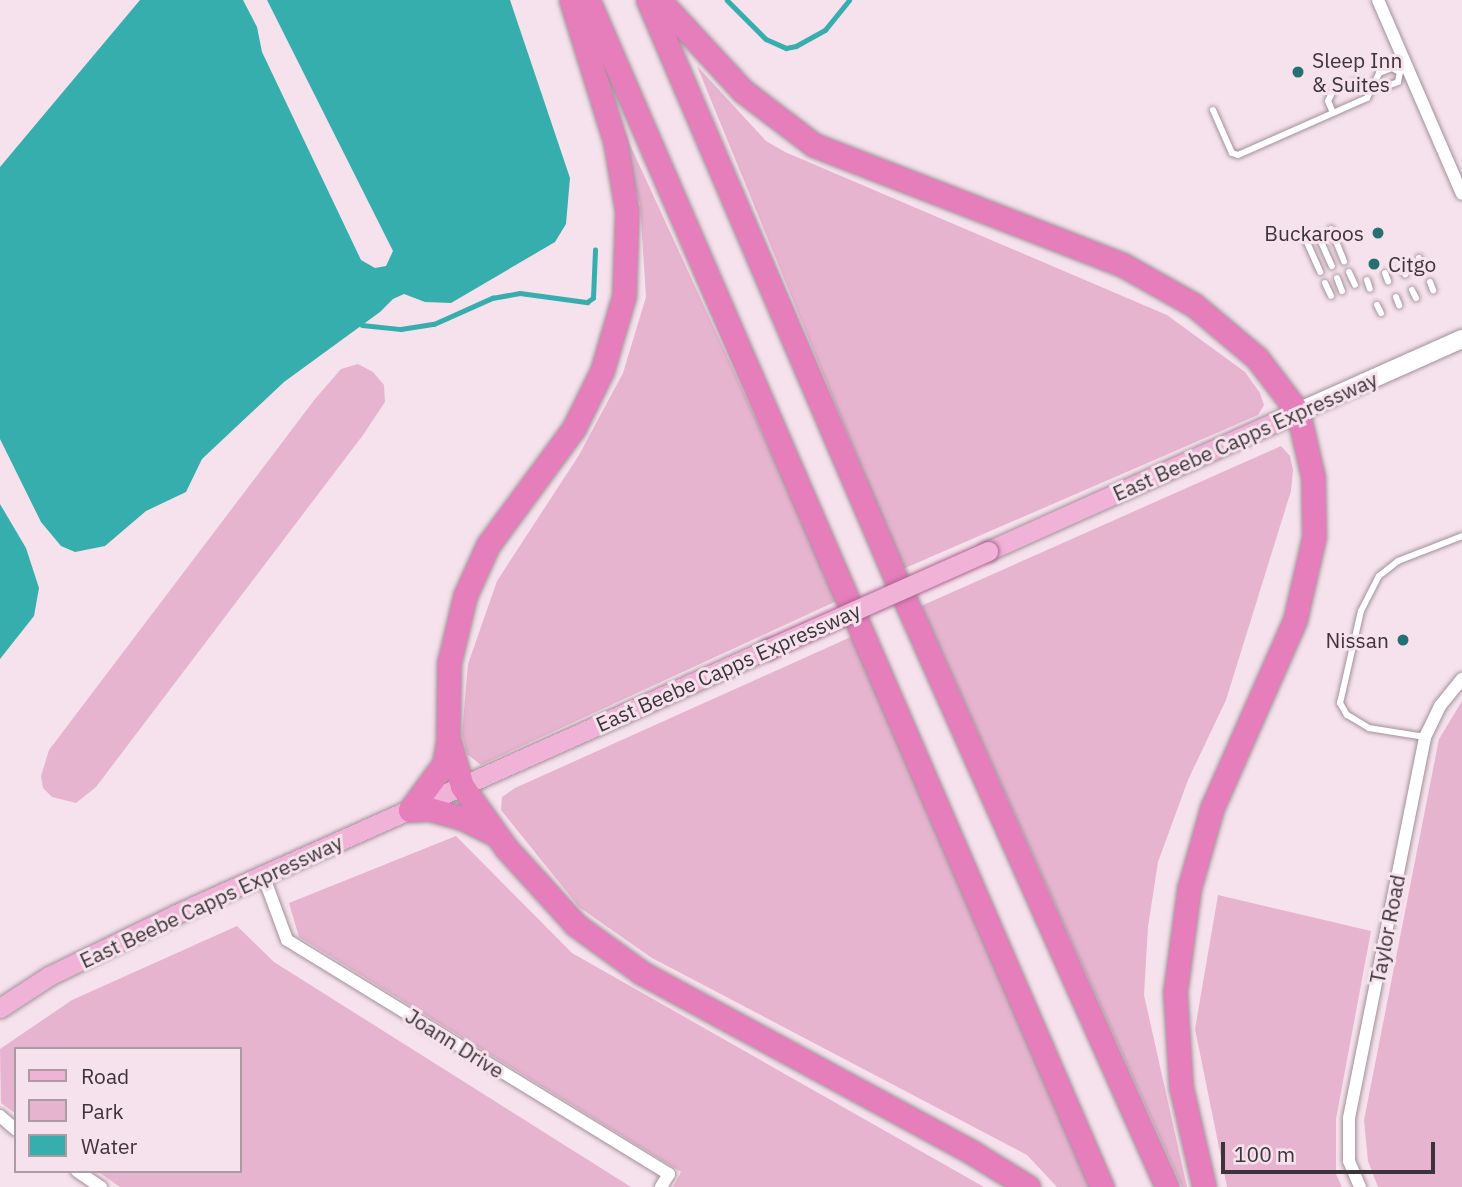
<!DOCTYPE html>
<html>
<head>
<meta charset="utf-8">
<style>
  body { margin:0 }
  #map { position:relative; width:1462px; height:1187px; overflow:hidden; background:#f6e2ec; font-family:"IBM Plex Sans",sans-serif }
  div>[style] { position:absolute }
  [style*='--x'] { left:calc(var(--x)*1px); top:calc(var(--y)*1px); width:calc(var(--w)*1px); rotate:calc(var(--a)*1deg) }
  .green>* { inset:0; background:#e7b4cf }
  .water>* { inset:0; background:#37aeae }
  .stream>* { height:4.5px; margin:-2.25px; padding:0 2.25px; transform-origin:2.25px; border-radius:2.25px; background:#37aeae }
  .roads { filter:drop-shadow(0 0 2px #a29099) drop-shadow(0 0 2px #a29099) }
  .lane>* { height:6px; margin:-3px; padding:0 3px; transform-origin:3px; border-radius:3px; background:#fff }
  .street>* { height:12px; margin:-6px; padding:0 6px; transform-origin:6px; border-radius:6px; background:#fff }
  .secondary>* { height:18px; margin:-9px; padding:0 9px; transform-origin:9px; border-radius:9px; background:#fff }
  .primary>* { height:19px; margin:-9.5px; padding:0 9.5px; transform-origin:9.5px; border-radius:9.5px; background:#f0b2d6 }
  .highway>* { height:23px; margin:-11.5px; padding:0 11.5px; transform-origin:11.5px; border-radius:11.5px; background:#e67ebb }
  .bridges { filter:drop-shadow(0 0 2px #aa648d) drop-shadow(0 0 2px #aa648d) }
  .primary-bridge>* { height:19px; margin:-9.5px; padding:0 9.5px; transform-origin:9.5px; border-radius:9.5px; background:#f0b2d6 }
  .dots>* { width:19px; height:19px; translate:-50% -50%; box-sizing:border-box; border:4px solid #f6e2ec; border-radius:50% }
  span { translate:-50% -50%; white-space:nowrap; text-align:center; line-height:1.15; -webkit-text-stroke:6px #f6e2ec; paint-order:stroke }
  .poi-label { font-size:21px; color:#3b3438 }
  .left { translate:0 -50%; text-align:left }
  .right { translate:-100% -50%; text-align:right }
  .street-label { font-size:21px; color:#3b3438 }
  .legend { position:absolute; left:14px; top:1047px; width:228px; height:126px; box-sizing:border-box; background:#f6e2ec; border:2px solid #ab9ca4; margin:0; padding:9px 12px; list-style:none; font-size:21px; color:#3b3438 }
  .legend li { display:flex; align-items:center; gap:14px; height:35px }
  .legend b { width:35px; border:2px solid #ab9ca4 }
  .scale { position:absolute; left:1221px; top:1142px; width:214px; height:32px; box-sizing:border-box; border:4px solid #3b3438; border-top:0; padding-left:9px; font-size:21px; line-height:24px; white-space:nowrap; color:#3b3438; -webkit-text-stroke:5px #f6e2ec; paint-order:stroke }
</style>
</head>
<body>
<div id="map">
  <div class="green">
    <i style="clip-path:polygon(697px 66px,766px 141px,785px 152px,1167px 315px,1245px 372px,1260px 393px,1264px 405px,1258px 415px,903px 569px)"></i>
    <i style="clip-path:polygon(603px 86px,839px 600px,481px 765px,467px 754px,462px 734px,468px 664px,497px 581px,579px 455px,623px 373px,646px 297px,640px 204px)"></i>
    <i style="clip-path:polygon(358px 364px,373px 372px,384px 385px,385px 402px,363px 435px,96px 787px,76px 803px,52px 797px,43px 788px,41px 776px,49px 750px,315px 399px,341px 369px)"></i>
    <i style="clip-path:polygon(1281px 446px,1290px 456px,1293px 470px,1291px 491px,1226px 700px,1188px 780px,1158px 862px,1148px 927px,1144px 995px,1187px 1187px,1182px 1187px,921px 606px)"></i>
    <i style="clip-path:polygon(853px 636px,1093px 1187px,1057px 1187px,1027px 1155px,652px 958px,579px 907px,501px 810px,502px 797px,515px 788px)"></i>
    <i style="clip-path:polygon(1462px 701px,1462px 1187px,1378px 1187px,1368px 1161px,1364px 1120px,1439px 739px)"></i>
    <i style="clip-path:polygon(456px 836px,572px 953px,984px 1187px,673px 1187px,681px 1172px,299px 937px,289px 903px)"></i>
    <i style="clip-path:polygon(1218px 895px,1371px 931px,1336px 1119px,1336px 1174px,1342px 1187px,1227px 1187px,1195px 1029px)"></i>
    <i style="clip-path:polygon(237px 926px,274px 962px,631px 1187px,120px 1187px,97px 1171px,240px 1171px,240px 1049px,16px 1049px,16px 1114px,1px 1103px,0 1049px,72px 1000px)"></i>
  </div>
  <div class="water">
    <i style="clip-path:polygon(140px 0,243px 0,257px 27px,262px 52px,361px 260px,375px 268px,386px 266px,393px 251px,267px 0,510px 0,570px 178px,566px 224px,555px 242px,451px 303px,425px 302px,404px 294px,393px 299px,380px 312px,284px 382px,202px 459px,186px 492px,146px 511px,105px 546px,75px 552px,61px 546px,41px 522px,0 439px,0 167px)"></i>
    <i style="clip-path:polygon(0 504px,26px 548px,39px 588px,34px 616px,0 659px)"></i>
  </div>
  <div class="stream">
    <i style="--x:727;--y:0;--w:55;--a:45"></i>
    <i style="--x:766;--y:39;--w:22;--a:24"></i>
    <i style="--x:786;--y:48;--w:10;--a:-11"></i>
    <i style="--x:796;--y:46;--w:33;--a:-29"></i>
    <i style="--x:825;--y:30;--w:38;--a:-51"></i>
    <i style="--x:362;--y:325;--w:39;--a:6"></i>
    <i style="--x:401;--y:329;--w:33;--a:-9"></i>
    <i style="--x:434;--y:324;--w:64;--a:-24.1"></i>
    <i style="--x:492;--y:298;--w:28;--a:-10"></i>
    <i style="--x:520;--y:293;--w:68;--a:7.7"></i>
    <i style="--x:587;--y:302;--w:7;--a:-34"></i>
    <i style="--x:593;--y:298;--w:48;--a:-87.6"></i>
  </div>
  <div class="roads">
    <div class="lane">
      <i style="--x:1375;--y:84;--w:10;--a:17"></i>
      <i style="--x:1385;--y:87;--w:14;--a:-21"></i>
      <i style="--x:1398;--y:82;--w:10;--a:-79"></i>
      <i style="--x:1350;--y:85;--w:9;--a:-21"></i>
      <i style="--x:1358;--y:82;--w:16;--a:27"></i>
      <i style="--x:1332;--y:93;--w:9;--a:117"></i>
      <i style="--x:1328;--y:101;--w:13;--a:67"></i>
      <i style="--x:1213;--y:110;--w:47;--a:66.2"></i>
      <i style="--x:1232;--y:153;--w:6;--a:18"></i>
      <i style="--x:1238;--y:155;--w:141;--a:-23.8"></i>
      <i style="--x:1367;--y:98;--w:28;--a:-64"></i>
      <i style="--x:1379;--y:73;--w:14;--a:-21"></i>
      <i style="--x:1392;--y:68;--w:9;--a:27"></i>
      <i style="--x:1400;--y:72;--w:9;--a:-27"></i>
      <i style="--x:1331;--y:229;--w:35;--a:68"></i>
      <i style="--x:1318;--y:235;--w:34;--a:66"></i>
      <i style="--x:1306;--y:240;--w:35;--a:66"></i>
      <i style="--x:1419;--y:258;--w:9;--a:63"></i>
      <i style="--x:1402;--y:266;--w:9;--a:69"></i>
      <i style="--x:1349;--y:272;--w:14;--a:65"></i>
      <i style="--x:1385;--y:273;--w:9;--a:69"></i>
      <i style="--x:1337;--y:278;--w:14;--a:69"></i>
      <i style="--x:1367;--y:280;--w:9;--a:72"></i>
      <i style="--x:1430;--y:282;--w:9;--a:69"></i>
      <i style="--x:1325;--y:283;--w:14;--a:65"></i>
      <i style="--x:1412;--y:290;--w:9;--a:63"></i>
      <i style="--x:1396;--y:297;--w:9;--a:69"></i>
      <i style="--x:1377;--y:305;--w:9;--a:63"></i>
      <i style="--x:1425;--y:737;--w:57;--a:-170.9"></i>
      <i style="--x:1369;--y:728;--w:26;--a:-149"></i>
      <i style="--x:1347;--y:715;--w:14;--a:-120"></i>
      <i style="--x:1340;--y:703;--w:13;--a:-77"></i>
      <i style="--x:1343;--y:690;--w:81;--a:-77.2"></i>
      <i style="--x:1361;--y:611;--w:39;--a:-63"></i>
      <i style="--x:1379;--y:576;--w:24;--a:-38"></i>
      <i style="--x:1398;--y:561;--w:69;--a:-21.3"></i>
    </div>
    <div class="street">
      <i style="--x:1378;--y:0;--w:211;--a:66.6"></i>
      <i style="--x:263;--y:875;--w:69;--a:69.7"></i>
      <i style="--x:287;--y:940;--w:448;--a:31.5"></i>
      <i style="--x:669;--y:1174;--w:15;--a:122"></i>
      <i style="--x:0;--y:1116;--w:21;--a:41"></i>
      <i style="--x:77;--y:1171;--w:29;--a:34"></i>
      <i style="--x:1360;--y:1187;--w:28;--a:-113"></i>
      <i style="--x:1349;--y:1161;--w:43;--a:-90"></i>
      <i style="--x:1349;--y:1118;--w:389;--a:-78.7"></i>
      <i style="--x:1425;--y:737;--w:34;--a:-64"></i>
      <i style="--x:1440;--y:706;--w:35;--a:-51"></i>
    </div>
    <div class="secondary">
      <i style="--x:1298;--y:412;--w:180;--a:-24"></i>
    </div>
    <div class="primary">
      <i style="--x:988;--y:551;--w:340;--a:-24.2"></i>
      <i style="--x:0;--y:1008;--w:59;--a:-33.1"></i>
      <i style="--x:49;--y:976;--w:141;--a:-26"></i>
      <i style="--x:176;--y:914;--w:649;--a:-24.11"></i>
    </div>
    <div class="highway">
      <i style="--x:571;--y:0;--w:148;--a:72.7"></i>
      <i style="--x:615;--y:141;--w:71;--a:80.3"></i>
      <i style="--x:627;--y:211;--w:85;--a:92"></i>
      <i style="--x:624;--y:296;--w:78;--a:106.3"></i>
      <i style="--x:602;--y:371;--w:64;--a:116.2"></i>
      <i style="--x:574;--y:428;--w:145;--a:126.3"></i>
      <i style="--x:488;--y:545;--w:56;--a:114.3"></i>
      <i style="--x:465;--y:596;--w:69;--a:103.4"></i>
      <i style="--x:449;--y:663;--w:74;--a:90.8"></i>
      <i style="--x:448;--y:737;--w:51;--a:74.1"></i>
      <i style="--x:462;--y:786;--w:76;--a:54.6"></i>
      <i style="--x:506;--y:848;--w:104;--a:47.7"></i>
      <i style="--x:576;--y:925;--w:82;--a:36"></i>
      <i style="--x:642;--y:973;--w:377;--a:28.5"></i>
      <i style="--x:973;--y:1153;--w:65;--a:31.7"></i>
      <i style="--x:588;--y:0;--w:1294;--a:66.59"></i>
      <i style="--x:648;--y:0;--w:637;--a:66.81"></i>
      <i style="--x:899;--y:586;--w:658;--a:65.97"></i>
      <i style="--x:659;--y:0;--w:124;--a:47.3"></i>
      <i style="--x:743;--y:91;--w:89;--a:37.3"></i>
      <i style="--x:814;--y:145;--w:331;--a:21.2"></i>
      <i style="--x:1123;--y:265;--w:81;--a:29.4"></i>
      <i style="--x:1194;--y:305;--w:82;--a:40.1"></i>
      <i style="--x:1257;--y:358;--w:68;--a:52.8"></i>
      <i style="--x:1298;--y:412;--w:67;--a:77"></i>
      <i style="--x:1313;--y:477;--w:60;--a:89"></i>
      <i style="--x:1314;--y:537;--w:85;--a:102.9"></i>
      <i style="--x:1295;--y:620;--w:206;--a:113.8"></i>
      <i style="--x:1212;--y:808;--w:84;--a:105.9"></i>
      <i style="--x:1189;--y:889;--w:104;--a:97.7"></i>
      <i style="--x:1175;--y:992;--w:95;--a:86.4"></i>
      <i style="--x:1181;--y:1087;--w:103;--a:77"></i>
      <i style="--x:410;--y:810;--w:19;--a:-3"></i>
      <i style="--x:429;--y:809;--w:34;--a:15"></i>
      <i style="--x:462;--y:818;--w:34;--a:26"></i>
      <i style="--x:410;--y:810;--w:57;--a:-53.5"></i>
      <i style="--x:444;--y:764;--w:23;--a:-80"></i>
    </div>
  </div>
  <div class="bridges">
    <div class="primary-bridge">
      <i style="--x:768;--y:649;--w:241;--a:-24"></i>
    </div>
  </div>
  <div class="dots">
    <i style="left:1298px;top:72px;background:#257070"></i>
    <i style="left:1378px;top:233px;background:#257070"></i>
    <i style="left:1374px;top:264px;background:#257070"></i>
    <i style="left:1403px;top:640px;background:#257070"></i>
  </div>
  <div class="poi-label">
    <span class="left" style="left:1312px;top:72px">Sleep Inn<br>&amp; Suites</span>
    <span class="right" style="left:1364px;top:233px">Buckaroos</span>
    <span class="left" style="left:1388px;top:264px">Citgo</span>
    <span class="right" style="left:1389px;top:640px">Nissan</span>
  </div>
  <div class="street-label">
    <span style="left:1245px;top:436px;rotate:-24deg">East Beebe Capps Expressway</span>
    <span style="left:728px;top:667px;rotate:-24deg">East Beebe Capps Expressway</span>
    <span style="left:211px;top:901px;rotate:-25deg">East Beebe Capps Expressway</span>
    <span style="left:1387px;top:929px;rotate:-79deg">Taylor Road</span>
    <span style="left:455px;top:1043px;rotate:32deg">Joann Drive</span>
  </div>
  <ul class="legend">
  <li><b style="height:9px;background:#f0b2d6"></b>Road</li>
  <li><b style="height:19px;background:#e7b4cf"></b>Park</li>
  <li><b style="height:19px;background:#37aeae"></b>Water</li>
  </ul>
  <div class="scale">100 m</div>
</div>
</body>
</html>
